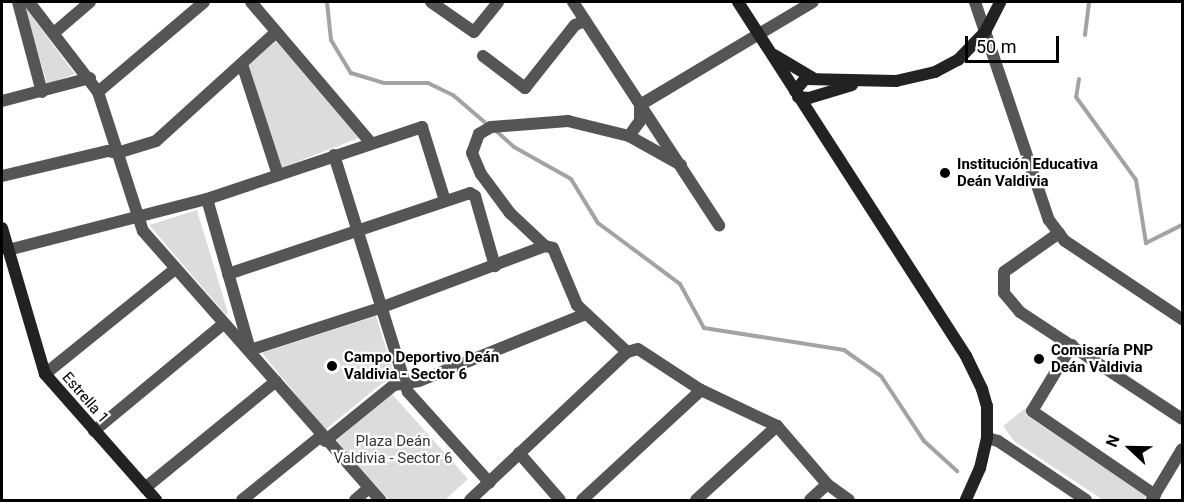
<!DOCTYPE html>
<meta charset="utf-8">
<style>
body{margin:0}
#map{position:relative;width:1184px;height:502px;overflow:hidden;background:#fff;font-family:Roboto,sans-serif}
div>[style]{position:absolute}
.green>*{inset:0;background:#dcdcdc}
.stream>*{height:4px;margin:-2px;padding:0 2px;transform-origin:2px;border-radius:2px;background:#a3a3a3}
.street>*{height:12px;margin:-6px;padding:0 6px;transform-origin:6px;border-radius:6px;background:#555}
.secondary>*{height:12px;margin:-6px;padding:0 6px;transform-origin:6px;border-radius:6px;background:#222}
.dots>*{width:16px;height:16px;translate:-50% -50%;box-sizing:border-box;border:3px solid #fff;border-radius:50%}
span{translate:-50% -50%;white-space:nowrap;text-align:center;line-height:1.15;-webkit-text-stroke:4.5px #fff;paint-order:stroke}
.poi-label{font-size:15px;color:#000;font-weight:700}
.left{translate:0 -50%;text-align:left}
.street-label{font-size:15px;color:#000}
.park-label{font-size:15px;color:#333}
.frame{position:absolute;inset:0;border:3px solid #000;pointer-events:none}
.north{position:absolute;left:1100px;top:418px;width:60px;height:60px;-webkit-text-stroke:4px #fff;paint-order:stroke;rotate:292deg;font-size:16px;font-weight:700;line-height:24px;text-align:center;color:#000}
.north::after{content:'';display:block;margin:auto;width:21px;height:27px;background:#000;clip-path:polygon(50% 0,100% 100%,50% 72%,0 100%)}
.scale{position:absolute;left:965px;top:36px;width:94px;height:27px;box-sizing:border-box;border:3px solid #000;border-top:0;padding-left:8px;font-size:18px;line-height:21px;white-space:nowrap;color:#000;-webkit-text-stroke:4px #fff;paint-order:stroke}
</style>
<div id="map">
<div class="green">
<i style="clip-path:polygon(25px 7px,75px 74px,47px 84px)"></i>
<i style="clip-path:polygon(276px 41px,359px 138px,281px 168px,249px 65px)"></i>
<i style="clip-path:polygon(197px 210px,228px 313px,226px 315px,149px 225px)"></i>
<i style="clip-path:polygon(376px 316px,395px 378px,381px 384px,325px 430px,262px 353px)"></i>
<i style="clip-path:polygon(391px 393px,468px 479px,445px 500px,389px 500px,336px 441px)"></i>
<i style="clip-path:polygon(1026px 408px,1026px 415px,1146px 496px,1143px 500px,1103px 500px,1014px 441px,1003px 426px)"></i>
</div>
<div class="stream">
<i style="left:327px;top:2px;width:38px;rotate:84deg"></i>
<i style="left:331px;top:40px;width:39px;rotate:59deg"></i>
<i style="left:351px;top:73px;width:34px;rotate:17deg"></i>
<i style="left:384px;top:83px;width:44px"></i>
<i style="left:428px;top:83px;width:28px;rotate:26deg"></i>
<i style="left:453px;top:95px;width:46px;rotate:40.6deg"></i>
<i style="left:1085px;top:35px;width:33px;rotate:-83deg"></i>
<i style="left:1079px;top:79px;width:18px;rotate:99deg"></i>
<i style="left:1076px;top:97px;width:102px;rotate:54.1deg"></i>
<i style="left:1136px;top:180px;width:64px;rotate:81deg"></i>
<i style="left:1146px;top:243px;width:40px;rotate:-26.6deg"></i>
<i style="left:494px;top:129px;width:27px;rotate:42deg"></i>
<i style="left:514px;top:147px;width:65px;rotate:29.3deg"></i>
<i style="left:571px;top:179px;width:52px;rotate:58.5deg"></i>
<i style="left:598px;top:223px;width:102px;rotate:36.6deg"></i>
<i style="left:680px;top:284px;width:50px;rotate:61.4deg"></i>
<i style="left:704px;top:328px;width:142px;rotate:8.9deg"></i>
<i style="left:844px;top:350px;width:45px;rotate:35.1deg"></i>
<i style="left:881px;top:376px;width:78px;rotate:56.5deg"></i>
<i style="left:924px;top:441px;width:45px;rotate:42.3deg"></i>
</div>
<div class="street">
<i style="left:18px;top:2px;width:93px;rotate:75.1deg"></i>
<i style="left:29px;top:2px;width:113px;rotate:52.5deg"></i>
<i style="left:98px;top:92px;width:146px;rotate:72.1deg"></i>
<i style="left:143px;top:231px;width:359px;rotate:48.6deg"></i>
<i style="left:251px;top:2px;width:185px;rotate:49.6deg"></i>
<i style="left:431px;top:2px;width:52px;rotate:34.9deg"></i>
<i style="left:474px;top:32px;width:38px;rotate:-51deg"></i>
<i style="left:573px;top:2px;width:267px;rotate:56.8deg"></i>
<i style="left:975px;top:2px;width:230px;rotate:71.3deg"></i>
<i style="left:1049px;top:220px;width:26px;rotate:53deg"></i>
<i style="left:1065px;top:241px;width:141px;rotate:33.7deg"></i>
<i style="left:55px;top:32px;width:46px;rotate:-40.6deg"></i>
<i style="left:483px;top:56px;width:53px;rotate:37.3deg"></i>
<i style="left:525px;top:88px;width:80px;rotate:-51.6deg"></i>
<i style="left:575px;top:25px;width:11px;rotate:-22deg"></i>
<i style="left:242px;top:64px;width:117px;rotate:72deg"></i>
<i style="left:98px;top:92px;width:139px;rotate:-40.3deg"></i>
<i style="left:2px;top:101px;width:91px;rotate:-14.6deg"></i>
<i style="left:629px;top:136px;width:19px;rotate:-54deg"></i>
<i style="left:640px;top:121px;width:16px;rotate:-90deg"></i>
<i style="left:640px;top:105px;width:201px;rotate:-30.8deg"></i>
<i style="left:334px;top:155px;width:248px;rotate:72.7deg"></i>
<i style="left:408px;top:392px;width:122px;rotate:48deg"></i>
<i style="left:681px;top:165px;width:60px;rotate:-150.9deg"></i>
<i style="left:629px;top:136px;width:63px;rotate:-166.2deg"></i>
<i style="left:568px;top:121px;width:77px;rotate:175.5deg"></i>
<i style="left:491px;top:127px;width:14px;rotate:150deg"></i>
<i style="left:479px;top:134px;width:20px;rotate:110deg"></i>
<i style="left:472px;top:153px;width:23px;rotate:67deg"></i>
<i style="left:481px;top:174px;width:49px;rotate:53.4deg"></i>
<i style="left:510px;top:213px;width:48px;rotate:43.3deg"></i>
<i style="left:545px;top:246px;width:8px;rotate:14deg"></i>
<i style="left:553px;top:248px;width:62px;rotate:67.2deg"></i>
<i style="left:577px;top:305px;width:69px;rotate:43.2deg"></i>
<i style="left:627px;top:352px;width:11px;rotate:-15deg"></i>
<i style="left:638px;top:349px;width:75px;rotate:33.1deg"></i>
<i style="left:701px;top:390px;width:84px;rotate:25.3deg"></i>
<i style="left:777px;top:426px;width:77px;rotate:49.2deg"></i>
<i style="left:827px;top:484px;width:27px;rotate:36deg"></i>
<i style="left:2px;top:176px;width:109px;rotate:-13.3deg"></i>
<i style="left:108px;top:151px;width:9px;rotate:13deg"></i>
<i style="left:117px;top:153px;width:41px;rotate:-17.1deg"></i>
<i style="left:156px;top:141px;width:162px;rotate:-42.2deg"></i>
<i style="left:207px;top:199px;width:157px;rotate:74.1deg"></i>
<i style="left:250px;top:350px;width:137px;rotate:-17.9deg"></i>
<i style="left:380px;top:308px;width:176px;rotate:-20.6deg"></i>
<i style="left:1059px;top:233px;width:67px;rotate:144.7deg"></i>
<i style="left:1004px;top:272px;width:21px;rotate:90deg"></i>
<i style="left:1004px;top:293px;width:25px;rotate:50deg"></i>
<i style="left:1020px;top:312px;width:194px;rotate:33.4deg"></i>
<i style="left:8px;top:250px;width:205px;rotate:-14.4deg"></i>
<i style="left:207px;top:199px;width:227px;rotate:-18.5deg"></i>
<i style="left:422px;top:127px;width:77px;rotate:72.7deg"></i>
<i style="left:228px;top:274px;width:255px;rotate:-18.5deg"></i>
<i style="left:470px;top:193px;width:6px;rotate:31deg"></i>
<i style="left:475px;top:196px;width:73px;rotate:74.1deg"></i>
<i style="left:1072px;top:345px;width:77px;rotate:121.2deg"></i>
<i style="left:1032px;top:411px;width:149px;rotate:34.3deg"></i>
<i style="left:45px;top:374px;width:167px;rotate:-38.9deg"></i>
<i style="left:94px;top:431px;width:166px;rotate:-39.6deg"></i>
<i style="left:987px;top:438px;width:11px;rotate:15deg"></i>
<i style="left:998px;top:441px;width:106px;rotate:33.8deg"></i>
<i style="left:325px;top:441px;width:89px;rotate:-39.1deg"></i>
<i style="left:394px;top:385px;width:25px;rotate:-9deg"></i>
<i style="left:419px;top:381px;width:180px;rotate:-21.9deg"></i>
<i style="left:519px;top:453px;width:62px;rotate:48.9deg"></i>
<i style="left:145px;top:488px;width:169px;rotate:-39.2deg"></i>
<i style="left:1152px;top:499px;width:58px;rotate:-59deg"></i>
<i style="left:242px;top:500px;width:102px;rotate:-39deg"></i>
<i style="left:355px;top:500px;width:18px;rotate:-41deg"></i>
<i style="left:470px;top:500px;width:216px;rotate:-43.3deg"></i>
<i style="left:582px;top:500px;width:162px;rotate:-42.7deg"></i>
<i style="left:696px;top:500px;width:110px;rotate:-42.4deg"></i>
<i style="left:810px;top:500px;width:23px;rotate:-43deg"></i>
</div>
<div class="secondary">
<i style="left:738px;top:2px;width:421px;rotate:57.2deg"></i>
<i style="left:966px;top:356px;width:37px;rotate:64deg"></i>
<i style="left:982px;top:389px;width:18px;rotate:74deg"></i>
<i style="left:987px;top:406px;width:32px;rotate:90deg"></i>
<i style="left:987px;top:438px;width:31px;rotate:103deg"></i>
<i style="left:980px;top:468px;width:35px;rotate:114deg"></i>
<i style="left:774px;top:55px;width:45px;rotate:30.5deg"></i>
<i style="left:795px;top:91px;width:16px;rotate:-50deg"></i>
<i style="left:805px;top:79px;width:91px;rotate:1.3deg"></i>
<i style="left:896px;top:81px;width:40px;rotate:-13deg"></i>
<i style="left:935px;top:72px;width:26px;rotate:-28deg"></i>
<i style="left:958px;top:60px;width:39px;rotate:-46deg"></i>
<i style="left:985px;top:32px;width:34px;rotate:-63deg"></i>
<i style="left:798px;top:97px;width:11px;rotate:5deg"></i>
<i style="left:809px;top:98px;width:45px;rotate:-16.8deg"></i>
<i style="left:2px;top:228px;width:152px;rotate:73.6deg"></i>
<i style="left:45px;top:374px;width:168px;rotate:48.6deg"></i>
</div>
<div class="dots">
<i style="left:945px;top:173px;background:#000"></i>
<i style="left:1039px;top:359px;background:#000"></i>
<i style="left:332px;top:366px;background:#000"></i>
</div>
<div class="poi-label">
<span class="left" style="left:957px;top:173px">Institución Educativa<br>Deán Valdivia</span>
<span class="left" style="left:1051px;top:359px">Comisaría PNP<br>Deán Valdivia</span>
<span class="left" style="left:344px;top:366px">Campo Deportivo Deán<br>Valdivia - Sector 6</span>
</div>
<div class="street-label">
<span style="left:85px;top:398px;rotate:49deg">Estrella 1</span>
</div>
<div class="park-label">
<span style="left:393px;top:450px">Plaza Deán<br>Valdivia - Sector 6</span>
</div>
<div class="frame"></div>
<div class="north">N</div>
<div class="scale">50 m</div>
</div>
